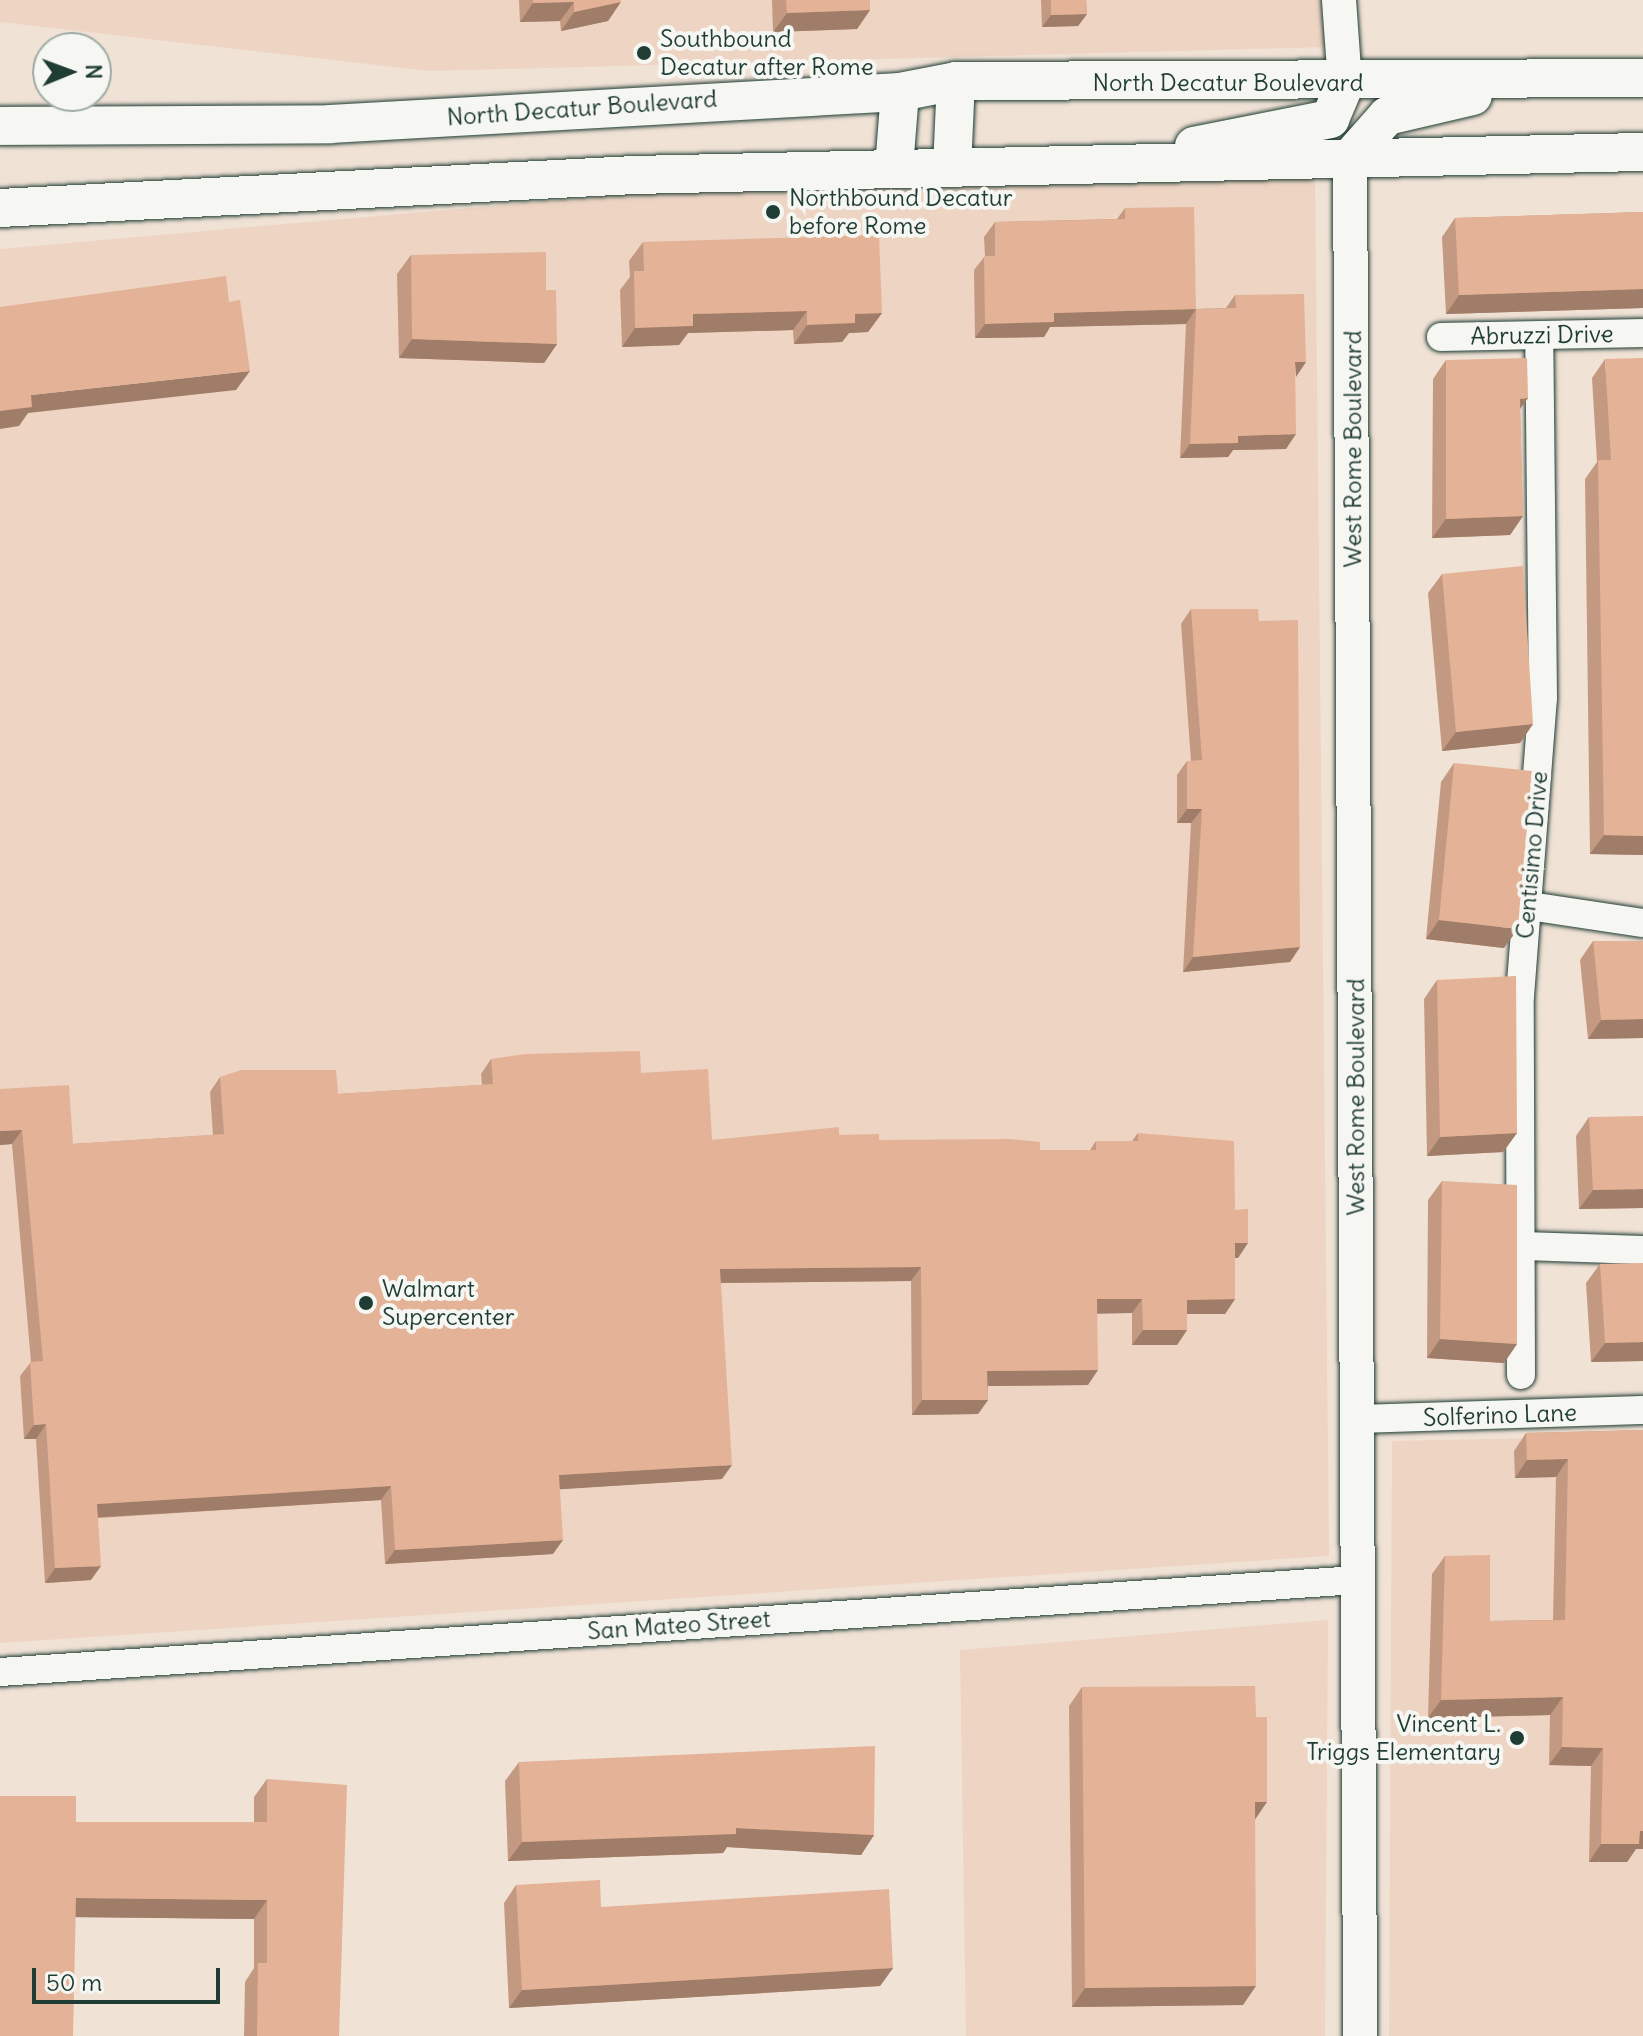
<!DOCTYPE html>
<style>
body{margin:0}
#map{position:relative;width:1643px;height:2036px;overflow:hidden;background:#f1e2d6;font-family:Delius,sans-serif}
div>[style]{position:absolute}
.built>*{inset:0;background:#edd4c3}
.roads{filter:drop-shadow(0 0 2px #1f3d34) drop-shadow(0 0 2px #1f3d34)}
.minor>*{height:28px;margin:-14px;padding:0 14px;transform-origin:14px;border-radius:14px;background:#f6f6f2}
.tertiary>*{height:34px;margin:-17px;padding:0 17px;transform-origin:17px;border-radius:17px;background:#f6f6f2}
.secondary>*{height:38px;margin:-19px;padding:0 19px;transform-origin:19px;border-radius:19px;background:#f6f6f2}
.wall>*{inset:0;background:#c49981}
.shaded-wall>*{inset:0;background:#a07d69}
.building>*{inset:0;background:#e4b296}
.dots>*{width:22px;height:22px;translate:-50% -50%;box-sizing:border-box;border:4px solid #f6f6f2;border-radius:50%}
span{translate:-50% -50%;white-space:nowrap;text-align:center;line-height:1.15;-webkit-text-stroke:8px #f6f6f2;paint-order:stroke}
.poi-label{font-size:24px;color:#1f3d34}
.left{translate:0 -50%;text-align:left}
.right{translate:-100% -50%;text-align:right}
.street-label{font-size:24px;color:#1f3d34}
.north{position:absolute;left:32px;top:32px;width:80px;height:80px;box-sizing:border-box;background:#f6f6f2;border:2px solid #a0aca6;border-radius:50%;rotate:89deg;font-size:22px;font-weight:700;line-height:32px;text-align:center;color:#1f3d34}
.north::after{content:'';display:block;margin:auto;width:28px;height:36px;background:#1f3d34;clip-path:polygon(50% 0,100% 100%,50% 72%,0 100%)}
.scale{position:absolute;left:32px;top:1968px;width:188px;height:36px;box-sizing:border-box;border:4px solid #1f3d34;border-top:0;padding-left:10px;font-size:24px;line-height:28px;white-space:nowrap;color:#1f3d34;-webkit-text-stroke:6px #f6f6f2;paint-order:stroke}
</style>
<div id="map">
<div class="built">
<i style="clip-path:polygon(0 0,1326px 0,1330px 47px,429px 71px,0 22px)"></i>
<i style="clip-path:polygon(1315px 176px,1329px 1556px,0 1643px,0 249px,663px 191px)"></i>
<i style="clip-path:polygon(1643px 1436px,1643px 2036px,1389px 2036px,1392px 1441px)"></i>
<i style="clip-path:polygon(1328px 1620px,1325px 2036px,966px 2036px,960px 1650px)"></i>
</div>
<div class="roads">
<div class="minor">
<i style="left:1441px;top:337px;width:202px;rotate:-1.1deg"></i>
<i style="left:1529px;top:906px;width:115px;rotate:8.5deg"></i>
<i style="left:1523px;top:1246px;width:120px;rotate:1.9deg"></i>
<i style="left:1521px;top:1375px;width:379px;rotate:-90.2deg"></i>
<i style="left:1520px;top:996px;width:299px;rotate:-85.6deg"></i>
<i style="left:1543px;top:698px;width:362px;rotate:-90.6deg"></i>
<i style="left:1357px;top:1419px;width:286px;rotate:-1.8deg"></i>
<i style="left:0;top:1672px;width:1361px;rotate:-3.88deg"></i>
</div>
<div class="tertiary">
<i style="left:1339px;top:0;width:83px;rotate:85.9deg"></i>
<i style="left:1350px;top:158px;width:1878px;rotate:89.69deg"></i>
</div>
<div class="secondary">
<i style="left:0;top:126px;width:330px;rotate:-0.3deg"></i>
<i style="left:330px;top:124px;width:571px;rotate:-3.21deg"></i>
<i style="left:900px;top:92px;width:57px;rotate:-11.1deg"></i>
<i style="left:956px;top:81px;width:687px;rotate:-0.25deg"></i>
<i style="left:1194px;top:146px;width:139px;rotate:-11.2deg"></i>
<i style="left:1330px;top:119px;width:39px;rotate:-67deg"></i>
<i style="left:1350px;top:158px;width:56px;rotate:-48.6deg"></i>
<i style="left:1387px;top:116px;width:88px;rotate:-13.1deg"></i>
<i style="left:894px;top:168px;width:76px;rotate:-85.5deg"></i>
<i style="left:952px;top:168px;width:87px;rotate:-87.4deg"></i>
<i style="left:0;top:208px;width:635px;rotate:-2.98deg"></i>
<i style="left:634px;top:175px;width:1009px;rotate:-1.31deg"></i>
</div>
</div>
<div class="wall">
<i style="clip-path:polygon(519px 0,621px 0,608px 21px,561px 31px,560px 21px,520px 22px)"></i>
<i style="clip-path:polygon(772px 0,870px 0,870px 10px,857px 29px,773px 32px)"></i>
<i style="clip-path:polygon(1041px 0,1086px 0,1087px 14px,1078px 26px,1042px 27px)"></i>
<i style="clip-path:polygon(1125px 208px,1196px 309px,1226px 308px,1235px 295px,1295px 377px,1286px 449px,1233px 450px,1228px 457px,1180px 458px,1186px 324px,1050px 327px,1044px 337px,975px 338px,974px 270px,985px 256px,984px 237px,995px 222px,1117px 219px)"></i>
<i style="clip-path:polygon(1643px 212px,1643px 308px,1446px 314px,1442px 237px,1455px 218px)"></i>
<i style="clip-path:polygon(643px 242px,882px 313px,868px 332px,849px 333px,842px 342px,794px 344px,793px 330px,688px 333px,679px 345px,622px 347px,620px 290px,630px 277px,629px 261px)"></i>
<i style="clip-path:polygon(411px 255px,557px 344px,544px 363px,399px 358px,397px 274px)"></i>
<i style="clip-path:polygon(1605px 359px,1643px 855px,1590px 854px,1585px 479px,1597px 462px,1592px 378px)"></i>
<i style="clip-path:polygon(1446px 360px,1528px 398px,1520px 409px,1523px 516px,1510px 535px,1432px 538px,1433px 379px)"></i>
<i style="clip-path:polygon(1442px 574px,1533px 724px,1520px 743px,1442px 751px,1428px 593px)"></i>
<i style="clip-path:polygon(1191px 609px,1259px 621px,1300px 947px,1290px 962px,1183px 972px,1191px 823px,1177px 823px,1177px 775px,1187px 761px,1191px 761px,1181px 624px)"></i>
<i style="clip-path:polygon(1454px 763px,1504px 948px,1426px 939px,1441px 782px)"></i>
<i style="clip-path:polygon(1593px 941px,1643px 941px,1643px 1038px,1588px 1039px,1580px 960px)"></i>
<i style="clip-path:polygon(1437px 980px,1517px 1133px,1503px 1152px,1427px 1156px,1424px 999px)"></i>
<i style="clip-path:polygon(491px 1059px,641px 1073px,712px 1140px,839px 1135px,879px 1140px,1040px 1150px,1090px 1150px,1096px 1141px,1132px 1141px,1138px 1133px,1235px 1210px,1238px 1258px,1235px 1258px,1235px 1299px,1225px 1314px,1187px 1314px,1187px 1330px,1177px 1345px,1132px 1345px,1132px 1313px,1097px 1313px,1088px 1385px,988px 1386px,988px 1400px,978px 1414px,912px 1415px,911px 1281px,721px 1283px,722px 1479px,560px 1489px,553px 1554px,385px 1564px,381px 1500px,98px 1518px,91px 1580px,45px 1583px,36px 1439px,24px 1439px,20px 1376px,31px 1362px,12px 1144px,0 1145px,0 1089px,73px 1144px,213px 1135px,210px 1092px,220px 1077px,338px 1094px,482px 1085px,481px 1074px)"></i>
<i style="clip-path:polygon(1589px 1117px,1643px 1208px,1579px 1209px,1576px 1136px)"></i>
<i style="clip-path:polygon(1442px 1181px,1517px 1344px,1504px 1363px,1427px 1358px,1428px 1200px)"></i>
<i style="clip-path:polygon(1600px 1264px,1643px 1361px,1591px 1362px,1586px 1283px)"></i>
<i style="clip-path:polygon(1643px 1430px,1636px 1849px,1627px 1862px,1589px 1862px,1591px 1766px,1549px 1765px,1550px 1715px,1428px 1718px,1432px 1574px,1445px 1556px,1490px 1621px,1553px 1620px,1556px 1477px,1515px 1478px,1514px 1451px,1526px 1433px)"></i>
<i style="clip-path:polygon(1082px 1687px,1255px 1820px,1243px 2005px,1072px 2007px,1069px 1706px)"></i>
<i style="clip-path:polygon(519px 1762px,874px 1835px,861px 1855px,727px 1847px,723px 1853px,508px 1861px,505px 1781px)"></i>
<i style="clip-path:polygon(267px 1779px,339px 2036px,244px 2036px,245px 1982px,254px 1968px,254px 1919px,76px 1917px,76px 1822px,254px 1822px,254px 1797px)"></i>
<i style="clip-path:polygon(516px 1885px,601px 1907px,893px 1968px,880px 1986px,509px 2008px,504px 1903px)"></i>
</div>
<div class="shaded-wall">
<i style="clip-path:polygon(574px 2px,560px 21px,520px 22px,533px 3px)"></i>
<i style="clip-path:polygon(621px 2px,608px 21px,561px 31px,574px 12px)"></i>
<i style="clip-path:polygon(870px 10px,857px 29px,773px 32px,787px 13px)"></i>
<i style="clip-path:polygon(1087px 14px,1078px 26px,1042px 27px,1051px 15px)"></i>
<i style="clip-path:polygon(1643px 289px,1643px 308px,1446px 314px,1459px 295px)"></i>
<i style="clip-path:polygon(1196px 309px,1186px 324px,1050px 327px,1044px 337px,975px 338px,985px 324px,1054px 313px)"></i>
<i style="clip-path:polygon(807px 311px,793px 330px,688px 333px,679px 345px,622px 347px,635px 328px,693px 314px)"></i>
<i style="clip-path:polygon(882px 313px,868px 332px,849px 333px,842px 342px,794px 344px,807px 325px,855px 314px)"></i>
<i style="clip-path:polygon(412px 339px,557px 344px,544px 363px,399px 358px)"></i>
<i style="clip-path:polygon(1295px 362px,1306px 362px,1296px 377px)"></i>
<i style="clip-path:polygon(250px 371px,236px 390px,28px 413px,19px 426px,0 429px,0 411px,31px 395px)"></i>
<i style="clip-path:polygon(1528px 398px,1514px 417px,1520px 399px)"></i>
<i style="clip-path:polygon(1296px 434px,1286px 449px,1233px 450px,1228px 457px,1180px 458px,1190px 444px,1238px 436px)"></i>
<i style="clip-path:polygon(1523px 516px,1510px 535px,1432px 538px,1446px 519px)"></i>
<i style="clip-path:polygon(1533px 724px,1520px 743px,1442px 751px,1456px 732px)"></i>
<i style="clip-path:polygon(1187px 809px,1202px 809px,1191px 823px,1177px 823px)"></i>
<i style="clip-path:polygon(1604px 835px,1643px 836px,1643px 855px,1590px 854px)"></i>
<i style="clip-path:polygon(1439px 920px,1518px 929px,1504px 948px,1426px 939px)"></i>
<i style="clip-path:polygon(1300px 947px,1290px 962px,1183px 972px,1193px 957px)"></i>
<i style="clip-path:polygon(1643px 1019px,1643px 1038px,1588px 1039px,1601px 1020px)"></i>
<i style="clip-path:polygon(22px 1130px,12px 1144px,0 1145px,0 1131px)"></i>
<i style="clip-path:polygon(1517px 1133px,1503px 1152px,1427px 1156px,1440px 1137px)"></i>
<i style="clip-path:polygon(1643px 1189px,1643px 1208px,1579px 1209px,1593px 1190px)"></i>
<i style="clip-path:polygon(1235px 1243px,1248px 1243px,1238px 1258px,1224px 1258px)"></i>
<i style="clip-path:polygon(921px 1267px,911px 1281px,710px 1283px,720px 1269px)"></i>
<i style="clip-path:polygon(1097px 1299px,1142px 1299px,1132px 1313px,1087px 1314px)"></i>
<i style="clip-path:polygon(1235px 1299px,1225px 1314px,1176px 1314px,1187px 1300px)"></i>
<i style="clip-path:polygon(1143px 1330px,1187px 1330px,1177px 1345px,1132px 1345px)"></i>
<i style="clip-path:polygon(1440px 1339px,1517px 1344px,1504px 1363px,1427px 1358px)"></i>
<i style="clip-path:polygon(1643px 1342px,1643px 1361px,1591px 1362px,1605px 1343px)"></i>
<i style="clip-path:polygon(1098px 1370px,1088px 1385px,977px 1386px,987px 1371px)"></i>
<i style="clip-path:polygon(922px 1400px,988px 1400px,978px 1414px,912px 1415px)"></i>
<i style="clip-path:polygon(46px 1424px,36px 1439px,24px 1439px,34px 1425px)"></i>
<i style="clip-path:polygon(1568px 1459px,1556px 1477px,1515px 1478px,1527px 1460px)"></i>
<i style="clip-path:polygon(732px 1465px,722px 1479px,549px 1490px,559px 1475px)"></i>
<i style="clip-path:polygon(391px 1486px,381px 1500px,87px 1518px,97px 1504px)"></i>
<i style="clip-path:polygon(563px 1540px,553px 1554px,385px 1564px,395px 1550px)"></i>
<i style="clip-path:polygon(101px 1566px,91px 1580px,45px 1583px,55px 1568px)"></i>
<i style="clip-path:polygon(1563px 1697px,1550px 1715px,1428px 1718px,1441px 1700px)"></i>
<i style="clip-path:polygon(1562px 1747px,1603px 1748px,1591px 1766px,1549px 1765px)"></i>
<i style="clip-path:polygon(1255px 1802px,1267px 1802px,1254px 1821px)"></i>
<i style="clip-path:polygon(736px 1828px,874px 1835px,861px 1855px,727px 1847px,723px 1853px,508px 1861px,522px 1842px)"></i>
<i style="clip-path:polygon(1640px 1831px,1643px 1831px,1643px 1849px,1636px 1849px,1627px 1862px,1589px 1862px,1601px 1844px)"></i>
<i style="clip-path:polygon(76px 1898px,267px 1900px,254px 1919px,63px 1917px)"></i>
<i style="clip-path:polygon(893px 1968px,880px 1986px,509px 2008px,522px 1990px)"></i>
<i style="clip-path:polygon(1256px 1986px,1243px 2005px,1072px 2007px,1085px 1988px)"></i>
</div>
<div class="building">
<i style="clip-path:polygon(533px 0,621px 0,621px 2px,574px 12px,574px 2px,533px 3px)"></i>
<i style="clip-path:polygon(786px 0,870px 0,870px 10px,787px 13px)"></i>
<i style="clip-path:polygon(1051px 0,1086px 0,1087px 14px,1051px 15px)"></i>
<i style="clip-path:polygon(1194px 207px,1196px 309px,1054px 313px,1054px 322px,985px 324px,984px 256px,995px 256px,995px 222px,1125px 219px,1125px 208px)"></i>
<i style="clip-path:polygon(1643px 212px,1643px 289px,1459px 295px,1455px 218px)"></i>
<i style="clip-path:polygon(879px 235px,882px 313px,855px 314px,855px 323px,807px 325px,807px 311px,693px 314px,693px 326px,635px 328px,634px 271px,644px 271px,643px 242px)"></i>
<i style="clip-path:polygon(546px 252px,546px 290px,556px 290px,557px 344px,412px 339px,411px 255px)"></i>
<i style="clip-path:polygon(226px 276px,229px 302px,240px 300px,250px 371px,31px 395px,32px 407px,0 411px,0 307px)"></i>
<i style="clip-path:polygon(1304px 294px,1306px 362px,1295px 362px,1296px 434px,1238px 436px,1238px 443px,1190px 444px,1196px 309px,1236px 308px,1235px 295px)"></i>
<i style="clip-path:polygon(1527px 358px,1528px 398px,1520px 399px,1523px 516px,1446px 519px,1446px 360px)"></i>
<i style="clip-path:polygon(1643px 358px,1643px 836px,1604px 835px,1598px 460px,1611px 460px,1605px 359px)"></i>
<i style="clip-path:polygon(1523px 566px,1533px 724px,1456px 732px,1442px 574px)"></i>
<i style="clip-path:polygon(1191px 609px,1258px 609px,1259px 621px,1298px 620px,1300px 947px,1193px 957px,1202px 809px,1187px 809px,1187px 761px,1202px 760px)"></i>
<i style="clip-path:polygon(1454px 763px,1532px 771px,1518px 929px,1439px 920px)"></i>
<i style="clip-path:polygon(1593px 941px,1643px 941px,1643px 1019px,1601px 1020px)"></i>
<i style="clip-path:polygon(1516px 976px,1517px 1133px,1440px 1137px,1437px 980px)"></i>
<i style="clip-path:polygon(640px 1051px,641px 1073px,708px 1069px,712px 1140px,839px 1127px,839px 1135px,879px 1134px,879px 1140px,1011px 1139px,1040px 1142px,1040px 1150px,1096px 1150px,1096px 1141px,1138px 1141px,1138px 1133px,1234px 1141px,1235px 1210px,1248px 1209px,1248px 1243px,1235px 1243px,1235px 1299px,1187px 1300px,1187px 1330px,1143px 1330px,1142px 1299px,1097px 1299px,1098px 1370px,987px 1371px,988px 1400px,922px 1400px,921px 1267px,720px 1269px,732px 1465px,559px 1475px,563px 1540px,395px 1550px,391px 1486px,97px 1504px,101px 1566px,55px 1568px,46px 1424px,34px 1425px,30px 1362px,43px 1361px,22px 1130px,0 1131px,0 1089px,69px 1085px,73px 1144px,224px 1134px,220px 1077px,241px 1070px,336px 1070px,338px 1094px,493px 1084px,491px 1059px,526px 1054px)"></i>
<i style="clip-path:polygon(1643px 1116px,1643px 1189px,1593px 1190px,1589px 1117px)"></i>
<i style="clip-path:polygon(1442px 1181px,1517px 1185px,1517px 1344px,1440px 1339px)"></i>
<i style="clip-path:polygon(1643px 1263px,1643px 1342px,1605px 1343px,1600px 1264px)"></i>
<i style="clip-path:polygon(1643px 1430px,1643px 1831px,1640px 1831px,1639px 1844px,1601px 1844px,1603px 1748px,1562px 1747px,1563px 1697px,1441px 1700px,1445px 1556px,1490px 1555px,1490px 1621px,1565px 1620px,1568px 1459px,1527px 1460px,1526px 1433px)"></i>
<i style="clip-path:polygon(1255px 1686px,1256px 1717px,1267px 1717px,1267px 1802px,1255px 1802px,1256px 1986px,1085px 1988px,1082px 1687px)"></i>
<i style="clip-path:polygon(875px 1746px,874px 1835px,736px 1828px,736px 1834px,522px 1842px,519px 1762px)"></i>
<i style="clip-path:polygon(267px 1779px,347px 1785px,339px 2036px,257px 2036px,258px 1963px,267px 1963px,267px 1900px,76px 1898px,73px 2036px,0 2036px,0 1796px,76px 1796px,76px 1822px,267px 1822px)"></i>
<i style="clip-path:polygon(600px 1880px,601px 1907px,889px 1889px,893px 1968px,522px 1990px,516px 1885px)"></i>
</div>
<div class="dots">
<i style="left:644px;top:53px;background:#1f3d34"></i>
<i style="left:773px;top:212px;background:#1f3d34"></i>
<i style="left:366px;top:1303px;background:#1f3d34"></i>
<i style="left:1517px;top:1738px;background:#1f3d34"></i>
</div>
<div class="poi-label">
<span class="left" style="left:660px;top:53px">Southbound<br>Decatur after Rome</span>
<span class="left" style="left:789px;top:212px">Northbound Decatur<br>before Rome</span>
<span class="left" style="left:382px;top:1303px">Walmart<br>Supercenter</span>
<span class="right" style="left:1501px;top:1738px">Vincent L.<br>Triggs Elementary</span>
</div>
<div class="street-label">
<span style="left:1228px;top:83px">North Decatur Boulevard</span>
<span style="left:582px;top:108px;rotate:-4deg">North Decatur Boulevard</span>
<span style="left:1542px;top:335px;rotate:-1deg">Abruzzi Drive</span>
<span style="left:1353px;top:449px;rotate:-90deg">West Rome Boulevard</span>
<span style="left:1532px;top:855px;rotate:-85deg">Centisimo Drive</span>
<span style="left:1356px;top:1097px;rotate:-90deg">West Rome Boulevard</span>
<span style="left:1500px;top:1415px;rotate:-2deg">Solferino Lane</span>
<span style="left:679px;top:1625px;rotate:-4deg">San Mateo Street</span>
</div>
<div class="north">N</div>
<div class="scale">50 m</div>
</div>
